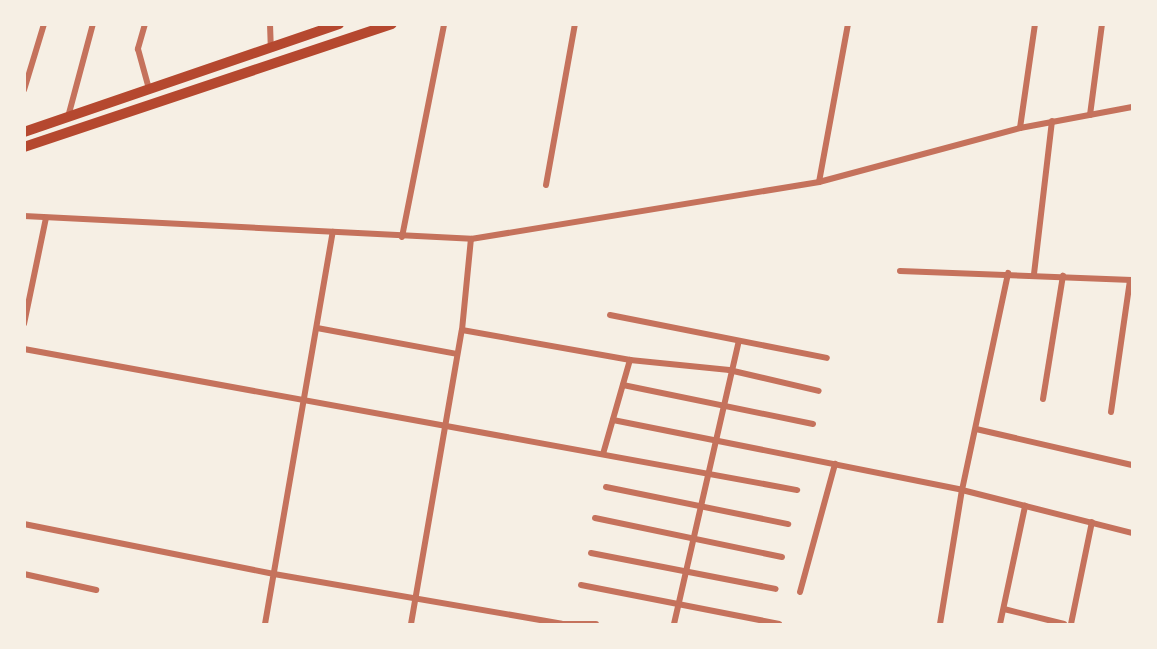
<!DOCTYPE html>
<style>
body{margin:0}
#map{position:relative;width:1157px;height:649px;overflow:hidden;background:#f6efe4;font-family:Inter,sans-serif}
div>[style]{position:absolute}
.minor>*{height:6px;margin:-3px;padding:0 3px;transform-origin:3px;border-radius:3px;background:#c5725c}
.trunk>*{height:10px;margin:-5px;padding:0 5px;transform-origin:5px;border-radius:5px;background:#b5482f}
span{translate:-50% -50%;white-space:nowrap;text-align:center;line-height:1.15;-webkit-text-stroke:6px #f6efe4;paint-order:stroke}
.frame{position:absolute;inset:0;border:26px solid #f6efe4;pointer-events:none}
</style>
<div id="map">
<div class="minor">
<i style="left:145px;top:24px;width:26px;rotate:106deg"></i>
<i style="left:138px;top:49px;width:41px;rotate:74.6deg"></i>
<i style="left:270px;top:24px;width:23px;rotate:88deg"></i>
<i style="left:24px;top:90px;width:69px;rotate:-73.1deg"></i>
<i style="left:1090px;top:115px;width:92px;rotate:-82.5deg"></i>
<i style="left:68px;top:117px;width:96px;rotate:-75deg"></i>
<i style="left:1020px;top:128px;width:105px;rotate:-81.8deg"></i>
<i style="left:819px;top:182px;width:161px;rotate:-79.6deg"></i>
<i style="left:546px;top:185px;width:164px;rotate:-79.8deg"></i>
<i style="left:24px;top:216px;width:448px;rotate:2.9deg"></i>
<i style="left:471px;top:239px;width:353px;rotate:-9.3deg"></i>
<i style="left:819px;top:182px;width:208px;rotate:-15deg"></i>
<i style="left:1020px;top:128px;width:114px;rotate:-10.6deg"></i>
<i style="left:402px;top:237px;width:217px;rotate:-78.8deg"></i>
<i style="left:900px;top:271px;width:232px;rotate:2.2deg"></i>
<i style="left:1034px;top:274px;width:154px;rotate:-83.3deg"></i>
<i style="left:610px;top:315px;width:221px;rotate:11.2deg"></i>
<i style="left:24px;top:324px;width:108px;rotate:-78.3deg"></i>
<i style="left:317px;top:328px;width:142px;rotate:10.5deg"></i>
<i style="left:462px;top:330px;width:171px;rotate:10.1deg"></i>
<i style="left:630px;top:360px;width:100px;rotate:5.8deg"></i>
<i style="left:729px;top:370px;width:92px;rotate:13.1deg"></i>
<i style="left:24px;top:349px;width:786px;rotate:10.34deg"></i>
<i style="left:623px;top:385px;width:194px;rotate:11.6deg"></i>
<i style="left:1043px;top:399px;width:125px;rotate:-80.8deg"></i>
<i style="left:1111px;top:412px;width:133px;rotate:-81.8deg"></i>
<i style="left:613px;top:420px;width:356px;rotate:11.3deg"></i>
<i style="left:962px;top:490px;width:175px;rotate:14.2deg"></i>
<i style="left:976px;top:429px;width:160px;rotate:13deg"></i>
<i style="left:603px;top:454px;width:98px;rotate:-74deg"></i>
<i style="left:606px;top:487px;width:186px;rotate:11.5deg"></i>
<i style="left:595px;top:518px;width:191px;rotate:11.8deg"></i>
<i style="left:24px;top:524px;width:255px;rotate:11.3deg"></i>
<i style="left:274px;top:574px;width:292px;rotate:9.8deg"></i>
<i style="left:562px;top:624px;width:34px"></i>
<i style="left:591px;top:553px;width:188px;rotate:11deg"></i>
<i style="left:24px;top:574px;width:74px;rotate:12.5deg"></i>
<i style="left:581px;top:585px;width:202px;rotate:11.1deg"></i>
<i style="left:800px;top:592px;width:133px;rotate:-74.7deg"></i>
<i style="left:1004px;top:609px;width:62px;rotate:14deg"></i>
<i style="left:265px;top:624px;width:398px;rotate:-80.2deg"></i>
<i style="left:411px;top:624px;width:298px;rotate:-80.2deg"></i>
<i style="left:462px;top:330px;width:91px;rotate:-84.4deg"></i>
<i style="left:674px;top:624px;width:290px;rotate:-77.1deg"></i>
<i style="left:940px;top:624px;width:136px;rotate:-80.7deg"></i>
<i style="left:962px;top:490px;width:222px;rotate:-78deg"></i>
<i style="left:1000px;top:624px;width:121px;rotate:-78deg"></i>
<i style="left:1071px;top:624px;width:104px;rotate:-78.4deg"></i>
</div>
<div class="trunk">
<i style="left:24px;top:132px;width:333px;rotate:-18.9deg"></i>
<i style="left:24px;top:147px;width:388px;rotate:-18.5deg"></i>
</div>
<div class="frame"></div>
</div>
